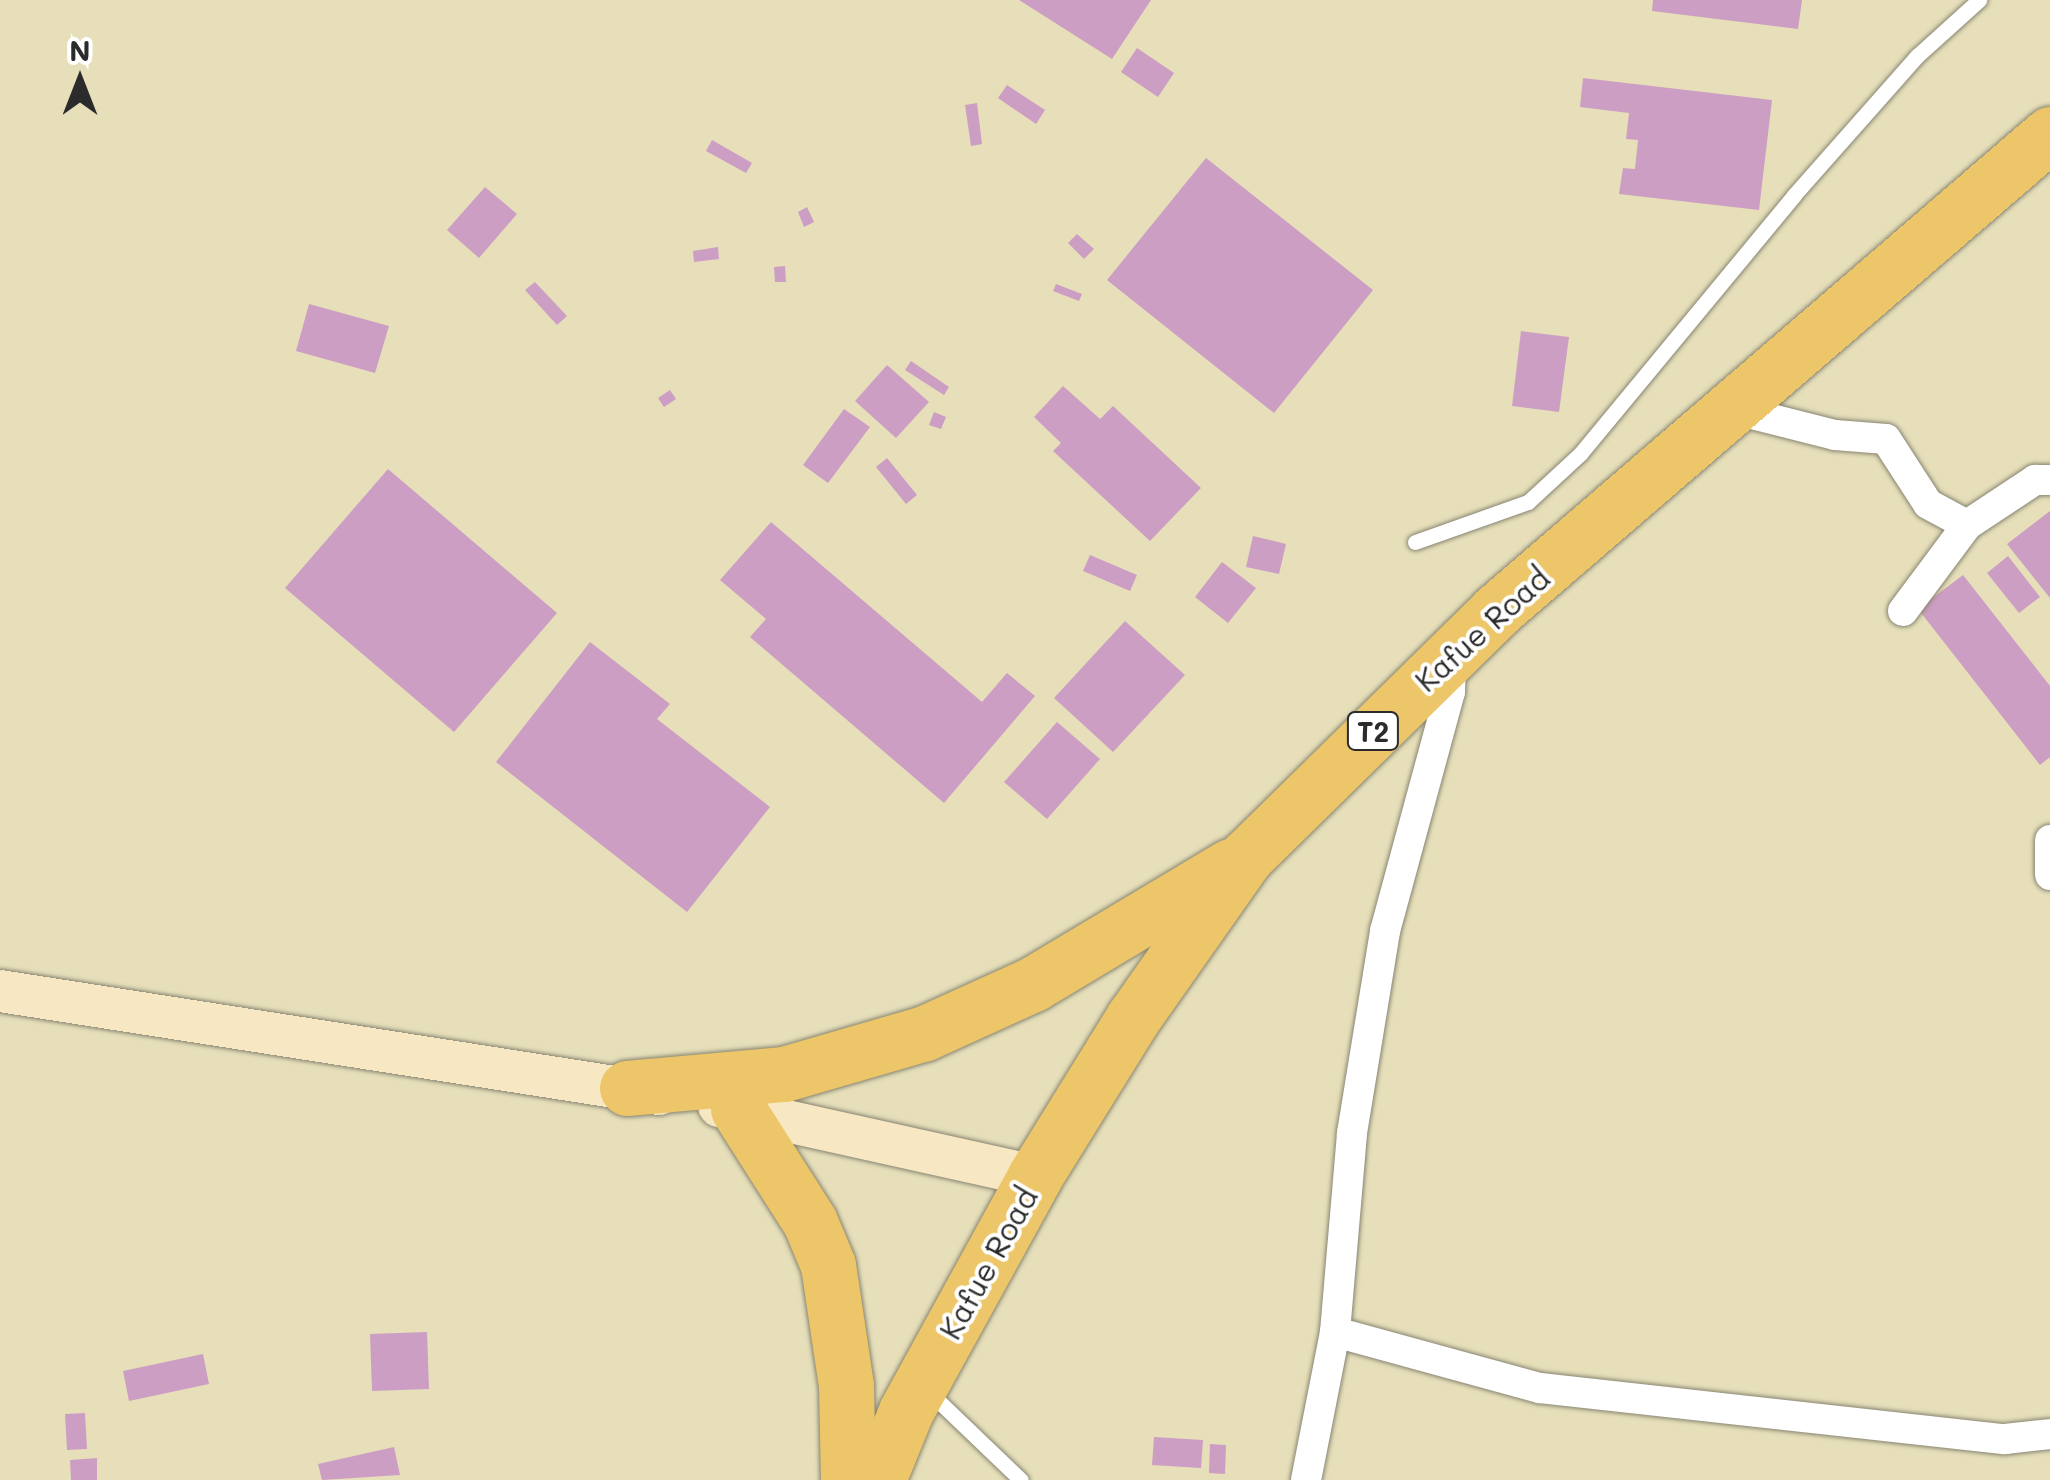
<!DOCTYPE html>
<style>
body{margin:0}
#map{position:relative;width:2050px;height:1480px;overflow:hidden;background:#e6dfba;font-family:Mali,sans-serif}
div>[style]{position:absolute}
.building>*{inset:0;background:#cd9ec3}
.roads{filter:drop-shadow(0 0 2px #888572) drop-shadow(0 0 2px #888572)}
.lane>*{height:15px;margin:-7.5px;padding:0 7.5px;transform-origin:7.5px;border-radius:7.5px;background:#fff}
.street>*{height:30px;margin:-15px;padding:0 15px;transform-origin:15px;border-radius:15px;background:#fff}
.secondary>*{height:42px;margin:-21px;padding:0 21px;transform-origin:21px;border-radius:21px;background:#f7e8c3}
.highway>*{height:55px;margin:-27.5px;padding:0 27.5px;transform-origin:27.5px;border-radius:27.5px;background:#ecc669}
span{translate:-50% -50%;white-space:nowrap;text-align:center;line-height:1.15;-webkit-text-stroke:8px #fff;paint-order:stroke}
.shield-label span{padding:2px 8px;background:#fff;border:2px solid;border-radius:8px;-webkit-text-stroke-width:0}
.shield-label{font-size:28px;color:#2b2b2b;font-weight:700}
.street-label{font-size:30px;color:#2b2b2b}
.north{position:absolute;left:30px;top:30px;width:100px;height:100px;-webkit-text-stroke:8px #fff;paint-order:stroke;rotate:0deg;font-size:28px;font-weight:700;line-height:40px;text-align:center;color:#2b2b2b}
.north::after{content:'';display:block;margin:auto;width:35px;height:45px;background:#2b2b2b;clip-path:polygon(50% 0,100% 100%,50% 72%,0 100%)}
</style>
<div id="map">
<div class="building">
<i style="clip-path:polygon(1019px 0,1151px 0,1112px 59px)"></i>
<i style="clip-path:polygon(1653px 0,1802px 0,1798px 29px,1652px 11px)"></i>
<i style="clip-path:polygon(1137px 48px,1174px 73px,1158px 97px,1121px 72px)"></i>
<i style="clip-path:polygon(1583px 78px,1772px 100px,1759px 210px,1619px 194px,1623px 168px,1635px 169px,1638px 140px,1626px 139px,1629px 113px,1580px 107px)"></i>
<i style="clip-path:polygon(1007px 85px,1045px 110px,1036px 124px,998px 98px)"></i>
<i style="clip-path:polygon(977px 103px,982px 144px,971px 146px,965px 105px)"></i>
<i style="clip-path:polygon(712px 140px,752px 163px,746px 173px,706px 151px)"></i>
<i style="clip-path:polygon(1206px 158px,1373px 290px,1274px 413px,1107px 280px)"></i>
<i style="clip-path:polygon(485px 187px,517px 214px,479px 258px,447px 230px)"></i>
<i style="clip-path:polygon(807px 207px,814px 222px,804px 227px,798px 212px)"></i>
<i style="clip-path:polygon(1077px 234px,1094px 249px,1084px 259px,1068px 243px)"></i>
<i style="clip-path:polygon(718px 247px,719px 259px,694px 262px,693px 251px)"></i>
<i style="clip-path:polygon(785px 266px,786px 282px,775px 282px,774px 267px)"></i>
<i style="clip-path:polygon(535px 282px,567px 316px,557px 325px,525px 290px)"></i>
<i style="clip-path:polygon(1056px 284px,1082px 294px,1079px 301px,1053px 291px)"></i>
<i style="clip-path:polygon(309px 304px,389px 326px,375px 373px,296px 351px)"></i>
<i style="clip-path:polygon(1521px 331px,1569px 337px,1559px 412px,1512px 406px)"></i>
<i style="clip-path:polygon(911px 361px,949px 387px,944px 395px,905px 370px)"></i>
<i style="clip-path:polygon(887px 365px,929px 402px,896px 438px,855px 401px)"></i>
<i style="clip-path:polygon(1063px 386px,1100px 419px,1113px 406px,1201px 488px,1150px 541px,1053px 451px,1061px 443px,1034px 417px)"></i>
<i style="clip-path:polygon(670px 390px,676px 399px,664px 407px,658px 398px)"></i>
<i style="clip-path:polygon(844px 409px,870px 427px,828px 483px,803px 465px)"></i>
<i style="clip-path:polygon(934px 412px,946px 417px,941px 429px,929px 425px)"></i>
<i style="clip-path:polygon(887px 458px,917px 495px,906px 504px,876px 467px)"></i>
<i style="clip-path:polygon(388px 469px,557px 613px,454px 732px,285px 588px)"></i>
<i style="clip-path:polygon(2050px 511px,2050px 598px,2007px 544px)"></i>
<i style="clip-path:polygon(771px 522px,982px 702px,1007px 673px,1035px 696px,944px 803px,750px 637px,766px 619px,720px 580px)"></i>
<i style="clip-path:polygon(1253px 536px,1286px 544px,1279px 574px,1246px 567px)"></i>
<i style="clip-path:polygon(1090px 555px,1137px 575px,1130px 591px,1083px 571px)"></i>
<i style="clip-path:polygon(2008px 556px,2040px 597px,2019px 613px,1987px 573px)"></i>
<i style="clip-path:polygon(1222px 562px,1256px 588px,1228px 623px,1195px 597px)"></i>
<i style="clip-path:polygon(1963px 575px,2050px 686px,2050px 757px,2040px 765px,1918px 609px)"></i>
<i style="clip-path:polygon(1125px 621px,1185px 675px,1113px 752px,1054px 698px)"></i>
<i style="clip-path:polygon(590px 642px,670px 704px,657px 719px,770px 807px,687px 912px,496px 762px)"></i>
<i style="clip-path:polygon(1057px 722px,1100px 759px,1047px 819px,1004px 782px)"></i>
<i style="clip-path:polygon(427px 1332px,429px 1389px,372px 1391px,370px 1334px)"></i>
<i style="clip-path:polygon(203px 1354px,209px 1384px,129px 1401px,123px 1371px)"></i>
<i style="clip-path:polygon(85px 1413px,87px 1449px,67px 1450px,65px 1414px)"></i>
<i style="clip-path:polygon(1154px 1437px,1203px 1440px,1201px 1468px,1152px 1465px)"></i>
<i style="clip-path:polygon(1210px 1444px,1226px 1445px,1225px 1474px,1209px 1473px)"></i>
<i style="clip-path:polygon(394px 1447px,400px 1475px,322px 1480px,318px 1464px)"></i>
<i style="clip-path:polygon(97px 1458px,97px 1480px,71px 1480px,70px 1460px)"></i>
</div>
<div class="roads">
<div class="lane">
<i style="left:1415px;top:542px;width:120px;rotate:-19.5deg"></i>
<i style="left:1528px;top:502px;width:71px;rotate:-42.7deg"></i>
<i style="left:1580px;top:454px;width:336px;rotate:-50.4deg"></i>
<i style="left:1794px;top:195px;width:186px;rotate:-48.5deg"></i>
<i style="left:1917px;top:56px;width:84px;rotate:-42.1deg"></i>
<i style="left:927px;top:1390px;width:130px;rotate:43.8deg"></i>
</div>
<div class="street">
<i style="left:1736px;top:410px;width:102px;rotate:14.2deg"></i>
<i style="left:1835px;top:435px;width:51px;rotate:4.5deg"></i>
<i style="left:1886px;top:439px;width:77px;rotate:57.1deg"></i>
<i style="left:1928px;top:504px;width:44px;rotate:28.3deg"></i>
<i style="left:1903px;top:611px;width:107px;rotate:-53.3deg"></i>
<i style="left:1967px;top:525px;width:82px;rotate:-33.5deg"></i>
<i style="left:2035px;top:480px;width:15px"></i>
<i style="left:2050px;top:840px;width:35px;rotate:90deg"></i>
<i style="left:1335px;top:1332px;width:213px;rotate:15.3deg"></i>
<i style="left:1540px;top:1388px;width:468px;rotate:6.3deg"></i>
<i style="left:2005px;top:1439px;width:45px;rotate:-6.3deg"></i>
<i style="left:1306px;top:1480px;width:151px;rotate:-78.9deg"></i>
<i style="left:1335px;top:1332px;width:200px;rotate:-85.1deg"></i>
<i style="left:1352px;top:1133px;width:205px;rotate:-80.7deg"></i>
<i style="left:1385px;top:931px;width:248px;rotate:-74.8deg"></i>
<i style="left:1450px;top:692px;width:34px;rotate:-88deg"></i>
</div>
<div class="secondary">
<i style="left:0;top:991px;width:667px;rotate:8.88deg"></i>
<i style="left:719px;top:1106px;width:324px;rotate:12.5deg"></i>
</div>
<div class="highway">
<i style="left:627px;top:1088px;width:158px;rotate:-5.1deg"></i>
<i style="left:784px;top:1074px;width:147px;rotate:-16.2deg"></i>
<i style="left:925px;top:1033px;width:119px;rotate:-24.4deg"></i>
<i style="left:1033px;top:984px;width:230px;rotate:-30.9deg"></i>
<i style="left:738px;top:1109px;width:134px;rotate:57.5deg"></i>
<i style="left:810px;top:1222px;width:47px;rotate:67.3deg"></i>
<i style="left:828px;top:1265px;width:122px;rotate:81.5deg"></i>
<i style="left:846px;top:1386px;width:94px;rotate:88.8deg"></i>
<i style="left:878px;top:1480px;width:74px;rotate:-67.9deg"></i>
<i style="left:906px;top:1411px;width:268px;rotate:-61.2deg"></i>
<i style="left:1035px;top:1176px;width:186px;rotate:-58.2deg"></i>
<i style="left:1133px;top:1018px;width:198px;rotate:-54.9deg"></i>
<i style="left:1247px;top:856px;width:349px;rotate:-44.5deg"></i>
<i style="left:1496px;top:611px;width:731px;rotate:-40.73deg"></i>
</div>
</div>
<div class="shield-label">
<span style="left:1373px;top:731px">T2</span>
</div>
<div class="street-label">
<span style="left:1482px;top:629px;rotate:-42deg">Kafue Road</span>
<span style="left:988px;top:1263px;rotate:-61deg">Kafue Road</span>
</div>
<div class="north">N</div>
</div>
